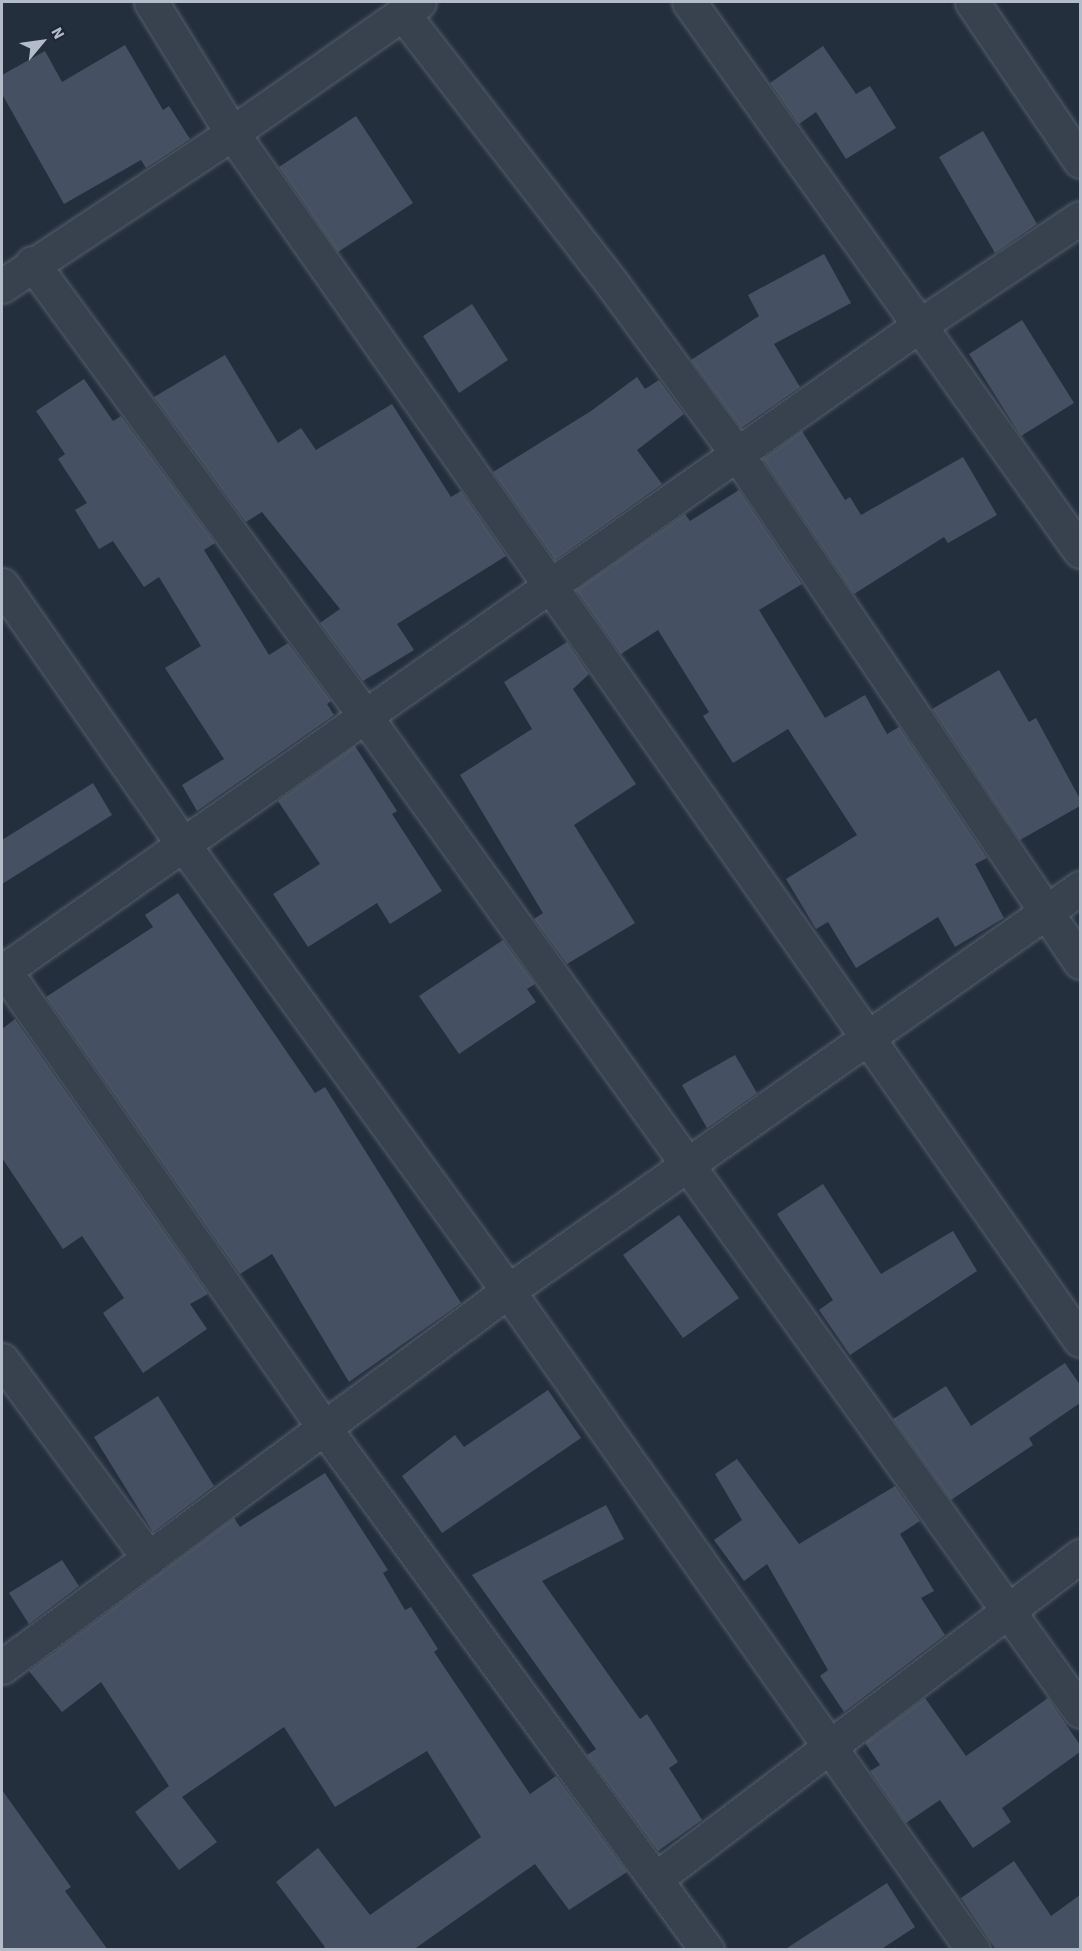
<!DOCTYPE html>
<style>
body{margin:0}
#map{position:relative;width:1082px;height:1951px;overflow:hidden;background:#242f3e;font-family:"Source Sans 3",sans-serif}
div>[style]{position:absolute}
.building>*{inset:0;background:#455162}
.roads{filter:drop-shadow(0 0 2px #565f6c) drop-shadow(0 0 2px #565f6c)}
.minor>*{height:33px;margin:-16.5px;padding:0 16.5px;transform-origin:16.5px;border-radius:16.5px;background:#38414e}
span{translate:-50% -50%;white-space:nowrap;text-align:center;line-height:1.15;-webkit-text-stroke:5px #1d2633;paint-order:stroke}
.frame{position:absolute;inset:0;border:3px solid #b4bcc9;pointer-events:none}
.north{position:absolute;left:12px;top:12px;width:60px;height:60px;-webkit-text-stroke:4px #1d2633;paint-order:stroke;rotate:61deg;font-size:16px;font-weight:700;line-height:24px;text-align:center;color:#b4bcc9}
.north::after{content:'';display:block;margin:auto;width:21px;height:27px;background:#b4bcc9;clip-path:polygon(50% 0,100% 100%,50% 72%,0 100%)}
</style>
<div id="map">
<div class="building">
<i style="clip-path:polygon(125px 45px,163px 110px,169px 106px,190px 139px,146px 168px,141px 160px,64px 204px,2px 94px,2px 75px,45px 51px,62px 82px)"></i>
<i style="clip-path:polygon(823px 46px,856px 94px,870px 86px,896px 128px,846px 159px,816px 112px,799px 124px,770px 83px)"></i>
<i style="clip-path:polygon(356px 116px,413px 203px,338px 252px,279px 167px)"></i>
<i style="clip-path:polygon(983px 131px,1037px 224px,995px 253px,939px 157px)"></i>
<i style="clip-path:polygon(824px 254px,851px 303px,774px 344px,800px 387px,741px 428px,691px 360px,759px 316px,748px 295px)"></i>
<i style="clip-path:polygon(472px 304px,508px 360px,459px 393px,423px 336px)"></i>
<i style="clip-path:polygon(1022px 320px,1074px 403px,1021px 436px,969px 354px)"></i>
<i style="clip-path:polygon(225px 355px,278px 443px,301px 428px,316px 450px,392px 404px,451px 497px,461px 491px,506px 556px,397px 624px,414px 650px,363px 681px,320px 623px,340px 609px,262px 512px,246px 522px,154px 397px)"></i>
<i style="clip-path:polygon(637px 377px,645px 389px,659px 380px,684px 414px,637px 450px,662px 484px,555px 560px,493px 472px,591px 411px)"></i>
<i style="clip-path:polygon(84px 379px,113px 421px,121px 416px,215px 543px,204px 550px,269px 655px,288px 643px,331px 701px,327px 704px,334px 715px,197px 811px,182px 785px,224px 759px,165px 668px,201px 646px,159px 577px,144px 587px,113px 541px,99px 549px,75px 510px,87px 503px,58px 459px,65px 454px,36px 411px)"></i>
<i style="clip-path:polygon(802px 431px,845px 500px,850px 497px,861px 515px,963px 457px,997px 515px,948px 543px,944px 537px,854px 594px,763px 459px)"></i>
<i style="clip-path:polygon(739px 490px,802px 584px,759px 610px,825px 718px,865px 695px,887px 734px,899px 727px,987px 858px,975px 864px,1004px 918px,955px 947px,938px 917px,856px 968px,828px 922px,816px 929px,786px 879px,857px 835px,788px 729px,733px 763px,703px 716px,709px 712px,658px 630px,621px 654px,576px 590px,685px 514px,690px 521px)"></i>
<i style="clip-path:polygon(567px 642px,589px 674px,573px 689px,636px 784px,574px 825px,635px 923px,567px 964px,534px 919px,543px 913px,460px 775px,532px 729px,504px 682px)"></i>
<i style="clip-path:polygon(999px 670px,1029px 722px,1036px 718px,1080px 799px,1080px 806px,1020px 840px,932px 709px)"></i>
<i style="clip-path:polygon(355px 746px,397px 811px,392px 814px,442px 891px,390px 924px,377px 903px,308px 947px,273px 894px,320px 864px,278px 801px)"></i>
<i style="clip-path:polygon(93px 783px,112px 815px,2px 884px,2px 840px)"></i>
<i style="clip-path:polygon(178px 893px,315px 1093px,325px 1087px,461px 1303px,349px 1382px,272px 1254px,240px 1274px,46px 997px,153px 927px,145px 915px)"></i>
<i style="clip-path:polygon(503px 940px,535px 984px,527px 989px,536px 1002px,459px 1054px,419px 996px)"></i>
<i style="clip-path:polygon(15px 1019px,208px 1294px,190px 1304px,207px 1329px,143px 1373px,103px 1313px,124px 1298px,82px 1236px,63px 1249px,2px 1158px,2px 1029px)"></i>
<i style="clip-path:polygon(735px 1055px,757px 1093px,707px 1128px,682px 1085px)"></i>
<i style="clip-path:polygon(823px 1184px,881px 1274px,953px 1231px,977px 1271px,850px 1355px,819px 1310px,833px 1300px,777px 1214px)"></i>
<i style="clip-path:polygon(679px 1215px,739px 1298px,683px 1338px,623px 1255px)"></i>
<i style="clip-path:polygon(1065px 1363px,1080px 1385px,1080px 1403px,1029px 1438px,1033px 1445px,951px 1500px,893px 1419px,946px 1386px,971px 1426px)"></i>
<i style="clip-path:polygon(548px 1390px,581px 1438px,442px 1533px,402px 1476px,455px 1435px,464px 1447px)"></i>
<i style="clip-path:polygon(158px 1396px,214px 1486px,153px 1532px,94px 1437px)"></i>
<i style="clip-path:polygon(737px 1459px,799px 1544px,895px 1486px,920px 1521px,900px 1534px,934px 1591px,921px 1598px,945px 1635px,844px 1712px,820px 1676px,828px 1670px,767px 1564px,744px 1581px,714px 1540px,742px 1520px,715px 1474px)"></i>
<i style="clip-path:polygon(325px 1473px,388px 1570px,383px 1573px,405px 1610px,411px 1607px,438px 1649px,434px 1652px,530px 1794px,556px 1776px,627px 1872px,569px 1910px,535px 1864px,413px 1950px,321px 1950px,325px 1947px,276px 1882px,318px 1848px,370px 1915px,481px 1837px,427px 1751px,335px 1807px,284px 1727px,182px 1797px,217px 1842px,179px 1870px,135px 1812px,169px 1786px,101px 1682px,62px 1712px,29px 1671px,234px 1518px,240px 1527px)"></i>
<i style="clip-path:polygon(606px 1505px,624px 1539px,542px 1581px,640px 1719px,647px 1714px,678px 1762px,669px 1768px,702px 1820px,658px 1851px,587px 1755px,596px 1749px,472px 1575px)"></i>
<i style="clip-path:polygon(62px 1560px,79px 1586px,29px 1624px,9px 1593px)"></i>
<i style="clip-path:polygon(925px 1698px,966px 1756px,1048px 1698px,1080px 1745px,1080px 1752px,1002px 1808px,1011px 1822px,973px 1848px,940px 1800px,906px 1823px,870px 1771px,880px 1765px,865px 1743px)"></i>
<i style="clip-path:polygon(2px 1790px,71px 1887px,65px 1891px,108px 1950px,2px 1950px)"></i>
<i style="clip-path:polygon(1014px 1861px,1051px 1916px,1080px 1895px,1080px 1950px,996px 1950px,961px 1898px)"></i>
<i style="clip-path:polygon(887px 1883px,915px 1927px,880px 1950px,784px 1950px)"></i>
</div>
<div class="roads">
<div class="minor">
<i style="left:151px;top:2px;width:154px;rotate:58.3deg"></i>
<i style="left:232px;top:133px;width:1475px;rotate:54.91deg"></i>
<i style="left:689px;top:2px;width:674px;rotate:54.54deg"></i>
<i style="left:972px;top:2px;width:192px;rotate:55.8deg"></i>
<i style="left:403px;top:14px;width:343px;rotate:52.2deg"></i>
<i style="left:613px;top:285px;width:210px;rotate:53.7deg"></i>
<i style="left:737px;top:454px;width:613px;rotate:55.97deg"></i>
<i style="left:32px;top:263px;width:562px;rotate:53.68deg"></i>
<i style="left:365px;top:716px;width:1225px;rotate:54.3deg"></i>
<i style="left:2px;top:286px;width:276px;rotate:-33.6deg"></i>
<i style="left:232px;top:133px;width:228px;rotate:-35deg"></i>
<i style="left:2px;top:585px;width:316px;rotate:55.1deg"></i>
<i style="left:183px;top:844px;width:553px;rotate:53.98deg"></i>
<i style="left:508px;top:1291px;width:807px;rotate:54.79deg"></i>
<i style="left:2px;top:967px;width:564px;rotate:55.04deg"></i>
<i style="left:325px;top:1429px;width:646px;rotate:53.75deg"></i>
<i style="left:2px;top:972px;width:1123px;rotate:-35.18deg"></i>
<i style="left:920px;top:325px;width:192px;rotate:-33.8deg"></i>
<i style="left:2px;top:1360px;width:247px;rotate:53.5deg"></i>
<i style="left:2px;top:1667px;width:630px;rotate:-36.62deg"></i>
<i style="left:508px;top:1291px;width:700px;rotate:-35.17deg"></i>
<i style="left:657px;top:1878px;width:532px;rotate:-37.28deg"></i>
</div>
</div>
<div class="frame"></div>
<div class="north">N</div>
</div>
